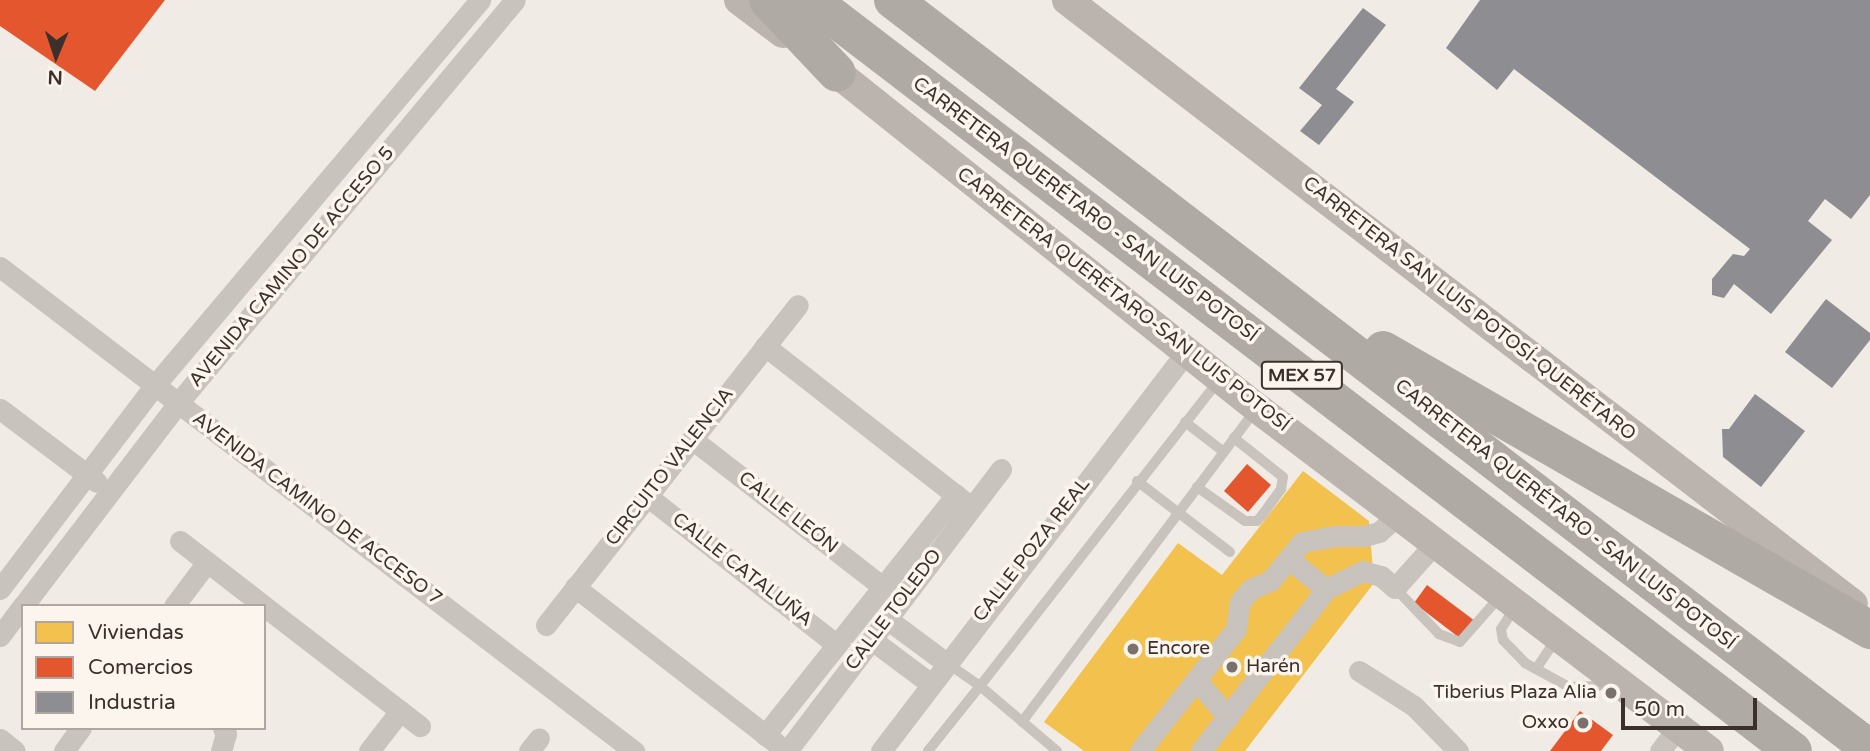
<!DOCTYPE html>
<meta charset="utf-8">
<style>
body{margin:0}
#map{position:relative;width:1870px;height:751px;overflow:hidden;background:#f0ebe5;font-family:"Varela Round",sans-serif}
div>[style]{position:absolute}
.homes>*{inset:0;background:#f2c14e}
.shops>*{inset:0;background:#e4572e}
.industry>*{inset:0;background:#8d8d92}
.lane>*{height:10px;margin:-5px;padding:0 5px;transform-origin:5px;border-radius:5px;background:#c9c3be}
.street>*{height:21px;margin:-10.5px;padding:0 10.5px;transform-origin:10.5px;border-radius:10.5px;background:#c9c3be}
.secondary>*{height:30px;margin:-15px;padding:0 15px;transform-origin:15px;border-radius:15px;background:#bab3ae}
.highway>*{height:38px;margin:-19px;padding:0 19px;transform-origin:19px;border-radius:19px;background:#afaaa4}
.dots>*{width:19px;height:19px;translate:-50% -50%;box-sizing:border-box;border:4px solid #fbf5ee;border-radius:50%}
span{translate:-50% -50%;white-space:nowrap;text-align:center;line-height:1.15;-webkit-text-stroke:7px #fbf5ee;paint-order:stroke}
.shield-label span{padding:2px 5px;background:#fbf5ee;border:2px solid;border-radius:5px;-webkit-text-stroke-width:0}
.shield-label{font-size:18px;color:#3b302b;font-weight:700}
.street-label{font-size:19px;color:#3b302b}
.poi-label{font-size:19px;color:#3b302b}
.left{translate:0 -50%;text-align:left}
.right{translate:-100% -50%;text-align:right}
.legend{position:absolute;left:21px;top:604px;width:245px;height:126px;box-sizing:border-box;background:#fbf5ee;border:2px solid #aea6a0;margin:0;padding:9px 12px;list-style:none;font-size:21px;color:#3b302b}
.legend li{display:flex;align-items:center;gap:14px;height:35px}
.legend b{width:35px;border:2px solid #aea6a0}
.north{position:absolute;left:21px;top:21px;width:70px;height:70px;-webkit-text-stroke:5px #fbf5ee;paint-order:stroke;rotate:182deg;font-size:19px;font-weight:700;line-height:28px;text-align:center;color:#3b302b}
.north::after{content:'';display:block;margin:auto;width:24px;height:32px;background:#3b302b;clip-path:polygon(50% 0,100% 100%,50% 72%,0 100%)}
.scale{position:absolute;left:1621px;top:698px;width:136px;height:32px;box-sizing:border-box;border:4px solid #3b302b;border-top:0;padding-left:9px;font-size:21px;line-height:24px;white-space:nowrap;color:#3b302b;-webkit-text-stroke:5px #fbf5ee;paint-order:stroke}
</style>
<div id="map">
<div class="homes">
<i style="clip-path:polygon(1303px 471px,1369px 521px,1374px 583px,1245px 751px,1084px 751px,1044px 722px,1178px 543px,1222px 575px)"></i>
</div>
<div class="shops">
<i style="clip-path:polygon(0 0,165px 0,95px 91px,0 26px)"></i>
<i style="clip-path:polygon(1247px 464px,1271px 485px,1248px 512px,1224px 491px)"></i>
<i style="clip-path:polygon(1427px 585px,1475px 621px,1461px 639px,1414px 603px)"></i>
<i style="clip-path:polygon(1580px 711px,1613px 735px,1601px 751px,1550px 751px)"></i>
</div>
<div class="industry">
<i style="clip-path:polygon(1480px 0,1870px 0,1870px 195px,1851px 219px,1825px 199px,1808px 221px,1832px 240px,1771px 314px,1734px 284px,1724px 298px,1712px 295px,1712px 279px,1733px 254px,1744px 256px,1750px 249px,1514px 69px,1497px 90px,1446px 48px)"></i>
<i style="clip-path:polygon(1363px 8px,1386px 25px,1336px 89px,1354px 102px,1319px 145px,1300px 131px,1322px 105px,1299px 88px)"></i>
<i style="clip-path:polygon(1826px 299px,1870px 333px,1870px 340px,1832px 388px,1785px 352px)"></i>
<i style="clip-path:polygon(1755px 394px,1805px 431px,1761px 487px,1723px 457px,1722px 429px,1729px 429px)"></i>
</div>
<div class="lane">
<i style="left:1185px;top:422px;width:49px;rotate:37.6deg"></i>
<i style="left:1137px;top:481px;width:117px;rotate:37.4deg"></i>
<i style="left:1197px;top:487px;width:59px;rotate:35.3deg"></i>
<i style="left:1245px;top:521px;width:12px"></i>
<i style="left:1257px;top:521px;width:9px;rotate:-49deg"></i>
<i style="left:1263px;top:514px;width:31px;rotate:-54deg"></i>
<i style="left:1281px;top:489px;width:12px;rotate:-81deg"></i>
<i style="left:1283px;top:477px;width:63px;rotate:-141.5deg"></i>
<i style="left:1395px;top:588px;width:64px;rotate:46.3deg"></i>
<i style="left:1439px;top:634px;width:22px;rotate:21deg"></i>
<i style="left:1460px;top:642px;width:64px;rotate:-48.8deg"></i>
<i style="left:1516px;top:606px;width:27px;rotate:123deg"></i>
<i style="left:1501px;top:629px;width:11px;rotate:80deg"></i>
<i style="left:1503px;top:640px;width:32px;rotate:46deg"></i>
<i style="left:1525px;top:663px;width:50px;rotate:28.6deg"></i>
<i style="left:1569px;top:687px;width:29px;rotate:-2deg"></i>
<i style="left:1598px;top:686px;width:13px;rotate:-29deg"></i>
<i style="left:1536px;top:669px;width:36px;rotate:-56deg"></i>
<i style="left:1022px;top:722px;width:389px;rotate:-53.2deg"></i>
<i style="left:928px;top:751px;width:83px;rotate:-51.3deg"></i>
<i style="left:980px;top:686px;width:40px;rotate:-145.1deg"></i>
<i style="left:1057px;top:751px;width:101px;rotate:-139.8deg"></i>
<i style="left:980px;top:686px;width:387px;rotate:-52deg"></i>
</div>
<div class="street">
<i style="left:0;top:267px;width:798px;rotate:37.36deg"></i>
<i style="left:765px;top:346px;width:256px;rotate:38deg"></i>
<i style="left:0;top:409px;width:121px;rotate:37deg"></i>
<i style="left:692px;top:439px;width:242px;rotate:37.8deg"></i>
<i style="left:647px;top:496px;width:241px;rotate:38.1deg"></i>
<i style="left:180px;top:541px;width:106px;rotate:37.7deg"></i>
<i style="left:1290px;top:560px;width:46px;rotate:38.9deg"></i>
<i style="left:575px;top:587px;width:254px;rotate:37.8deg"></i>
<i style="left:0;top:589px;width:256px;rotate:-52.8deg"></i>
<i style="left:155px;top:385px;width:504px;rotate:-49.83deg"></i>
<i style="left:23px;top:606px;width:255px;rotate:-52.6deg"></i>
<i style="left:178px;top:403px;width:525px;rotate:-50.1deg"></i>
<i style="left:174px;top:606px;width:55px;rotate:-53.1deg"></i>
<i style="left:264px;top:606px;width:197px;rotate:37.6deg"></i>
<i style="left:887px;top:619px;width:72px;rotate:36.6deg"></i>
<i style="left:546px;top:625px;width:407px;rotate:-51.8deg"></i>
<i style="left:0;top:636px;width:38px;rotate:-53deg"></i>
<i style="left:872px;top:640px;width:74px;rotate:36.7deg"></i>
<i style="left:1359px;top:671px;width:65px;rotate:32.5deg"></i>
<i style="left:1414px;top:706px;width:63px;rotate:45.6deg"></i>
<i style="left:1197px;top:681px;width:48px;rotate:49.3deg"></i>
<i style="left:765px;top:735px;width:307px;rotate:-51.5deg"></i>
<i style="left:0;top:739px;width:19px;rotate:39deg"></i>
<i style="left:64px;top:751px;width:29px;rotate:-54deg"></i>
<i style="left:221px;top:751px;width:18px;rotate:-74deg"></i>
<i style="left:226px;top:734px;width:7px;rotate:-117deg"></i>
<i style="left:369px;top:751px;width:51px;rotate:-52.2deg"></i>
<i style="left:529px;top:751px;width:16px;rotate:-52deg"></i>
<i style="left:787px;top:751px;width:354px;rotate:-52.8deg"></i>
<i style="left:881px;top:751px;width:504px;rotate:-52.58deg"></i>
<i style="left:1140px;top:751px;width:155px;rotate:-51.8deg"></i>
<i style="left:1236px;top:629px;width:27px;rotate:-82deg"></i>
<i style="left:1240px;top:602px;width:17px;rotate:-50deg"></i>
<i style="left:1251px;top:589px;width:21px;rotate:-23deg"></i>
<i style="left:1270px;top:581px;width:50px;rotate:-50.6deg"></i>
<i style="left:1302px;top:542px;width:34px;rotate:-10deg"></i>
<i style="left:1335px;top:536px;width:29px"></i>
<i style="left:1364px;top:536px;width:16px;rotate:-15deg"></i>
<i style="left:1379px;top:532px;width:28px;rotate:-42deg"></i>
<i style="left:1201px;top:751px;width:205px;rotate:-52.3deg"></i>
<i style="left:1326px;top:589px;width:41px;rotate:-25.9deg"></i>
<i style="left:1363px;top:571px;width:19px;rotate:16deg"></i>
<i style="left:1381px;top:576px;width:18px;rotate:41deg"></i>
<i style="left:1395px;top:588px;width:63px;rotate:-48.2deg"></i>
<i style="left:1660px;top:751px;width:31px;rotate:-53deg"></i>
</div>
<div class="secondary">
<i style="left:739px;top:0;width:55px;rotate:36.9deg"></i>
<i style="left:1067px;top:0;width:991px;rotate:37.54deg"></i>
<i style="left:821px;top:60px;width:558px;rotate:38.6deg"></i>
<i style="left:1257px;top:408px;width:567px;rotate:37.19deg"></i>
</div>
<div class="highway">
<i style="left:768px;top:0;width:100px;rotate:46.6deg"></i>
<i style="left:811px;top:0;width:1236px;rotate:37.41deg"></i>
<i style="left:893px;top:0;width:1231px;rotate:37.47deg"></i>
<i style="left:1383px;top:350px;width:562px;rotate:29.9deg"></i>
</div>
<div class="dots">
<i style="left:1133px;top:649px;background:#7a716c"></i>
<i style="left:1232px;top:667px;background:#7a716c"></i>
<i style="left:1611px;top:693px;background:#7a716c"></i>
<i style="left:1583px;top:723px;background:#7a716c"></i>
</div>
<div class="shield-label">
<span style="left:1302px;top:375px">MEX 57</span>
</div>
<div class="street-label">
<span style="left:1085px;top:210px;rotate:37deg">CARRETERA QUERÉTARO - SAN LUIS POTOSÍ</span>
<span style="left:292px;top:267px;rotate:-50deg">AVENIDA CAMINO DE ACCESO 5</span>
<span style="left:1123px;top:300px;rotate:38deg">CARRETERA QUERÉTARO-SAN LUIS POTOSÍ</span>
<span style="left:1469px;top:309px;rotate:38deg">CARRETERA SAN LUIS POTOSÍ-QUERÉTARO</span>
<span style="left:670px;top:467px;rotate:-52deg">CIRCUITO VALENCIA</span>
<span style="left:317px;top:509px;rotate:37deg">AVENIDA CAMINO DE ACCESO 7</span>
<span style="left:788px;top:513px;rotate:38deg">CALLE LEÓN</span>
<span style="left:1565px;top:515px;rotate:38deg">CARRETERA QUERÉTARO - SAN LUIS POTOSÍ</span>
<span style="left:1032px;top:550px;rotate:-52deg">CALLE POZA REAL</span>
<span style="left:742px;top:570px;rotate:38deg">CALLE CATALUÑA</span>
<span style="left:894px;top:610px;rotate:-53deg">CALLE TOLEDO</span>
</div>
<div class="poi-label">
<span class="left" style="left:1147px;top:649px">Encore</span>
<span class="left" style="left:1246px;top:667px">Harén</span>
<span class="right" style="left:1597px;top:693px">Tiberius Plaza Alia</span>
<span class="right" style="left:1569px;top:723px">Oxxo</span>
</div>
<ul class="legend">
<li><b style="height:19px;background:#f2c14e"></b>Viviendas</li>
<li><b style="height:19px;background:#e4572e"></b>Comercios</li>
<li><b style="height:19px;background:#8d8d92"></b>Industria</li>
</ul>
<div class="north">N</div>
<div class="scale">50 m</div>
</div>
